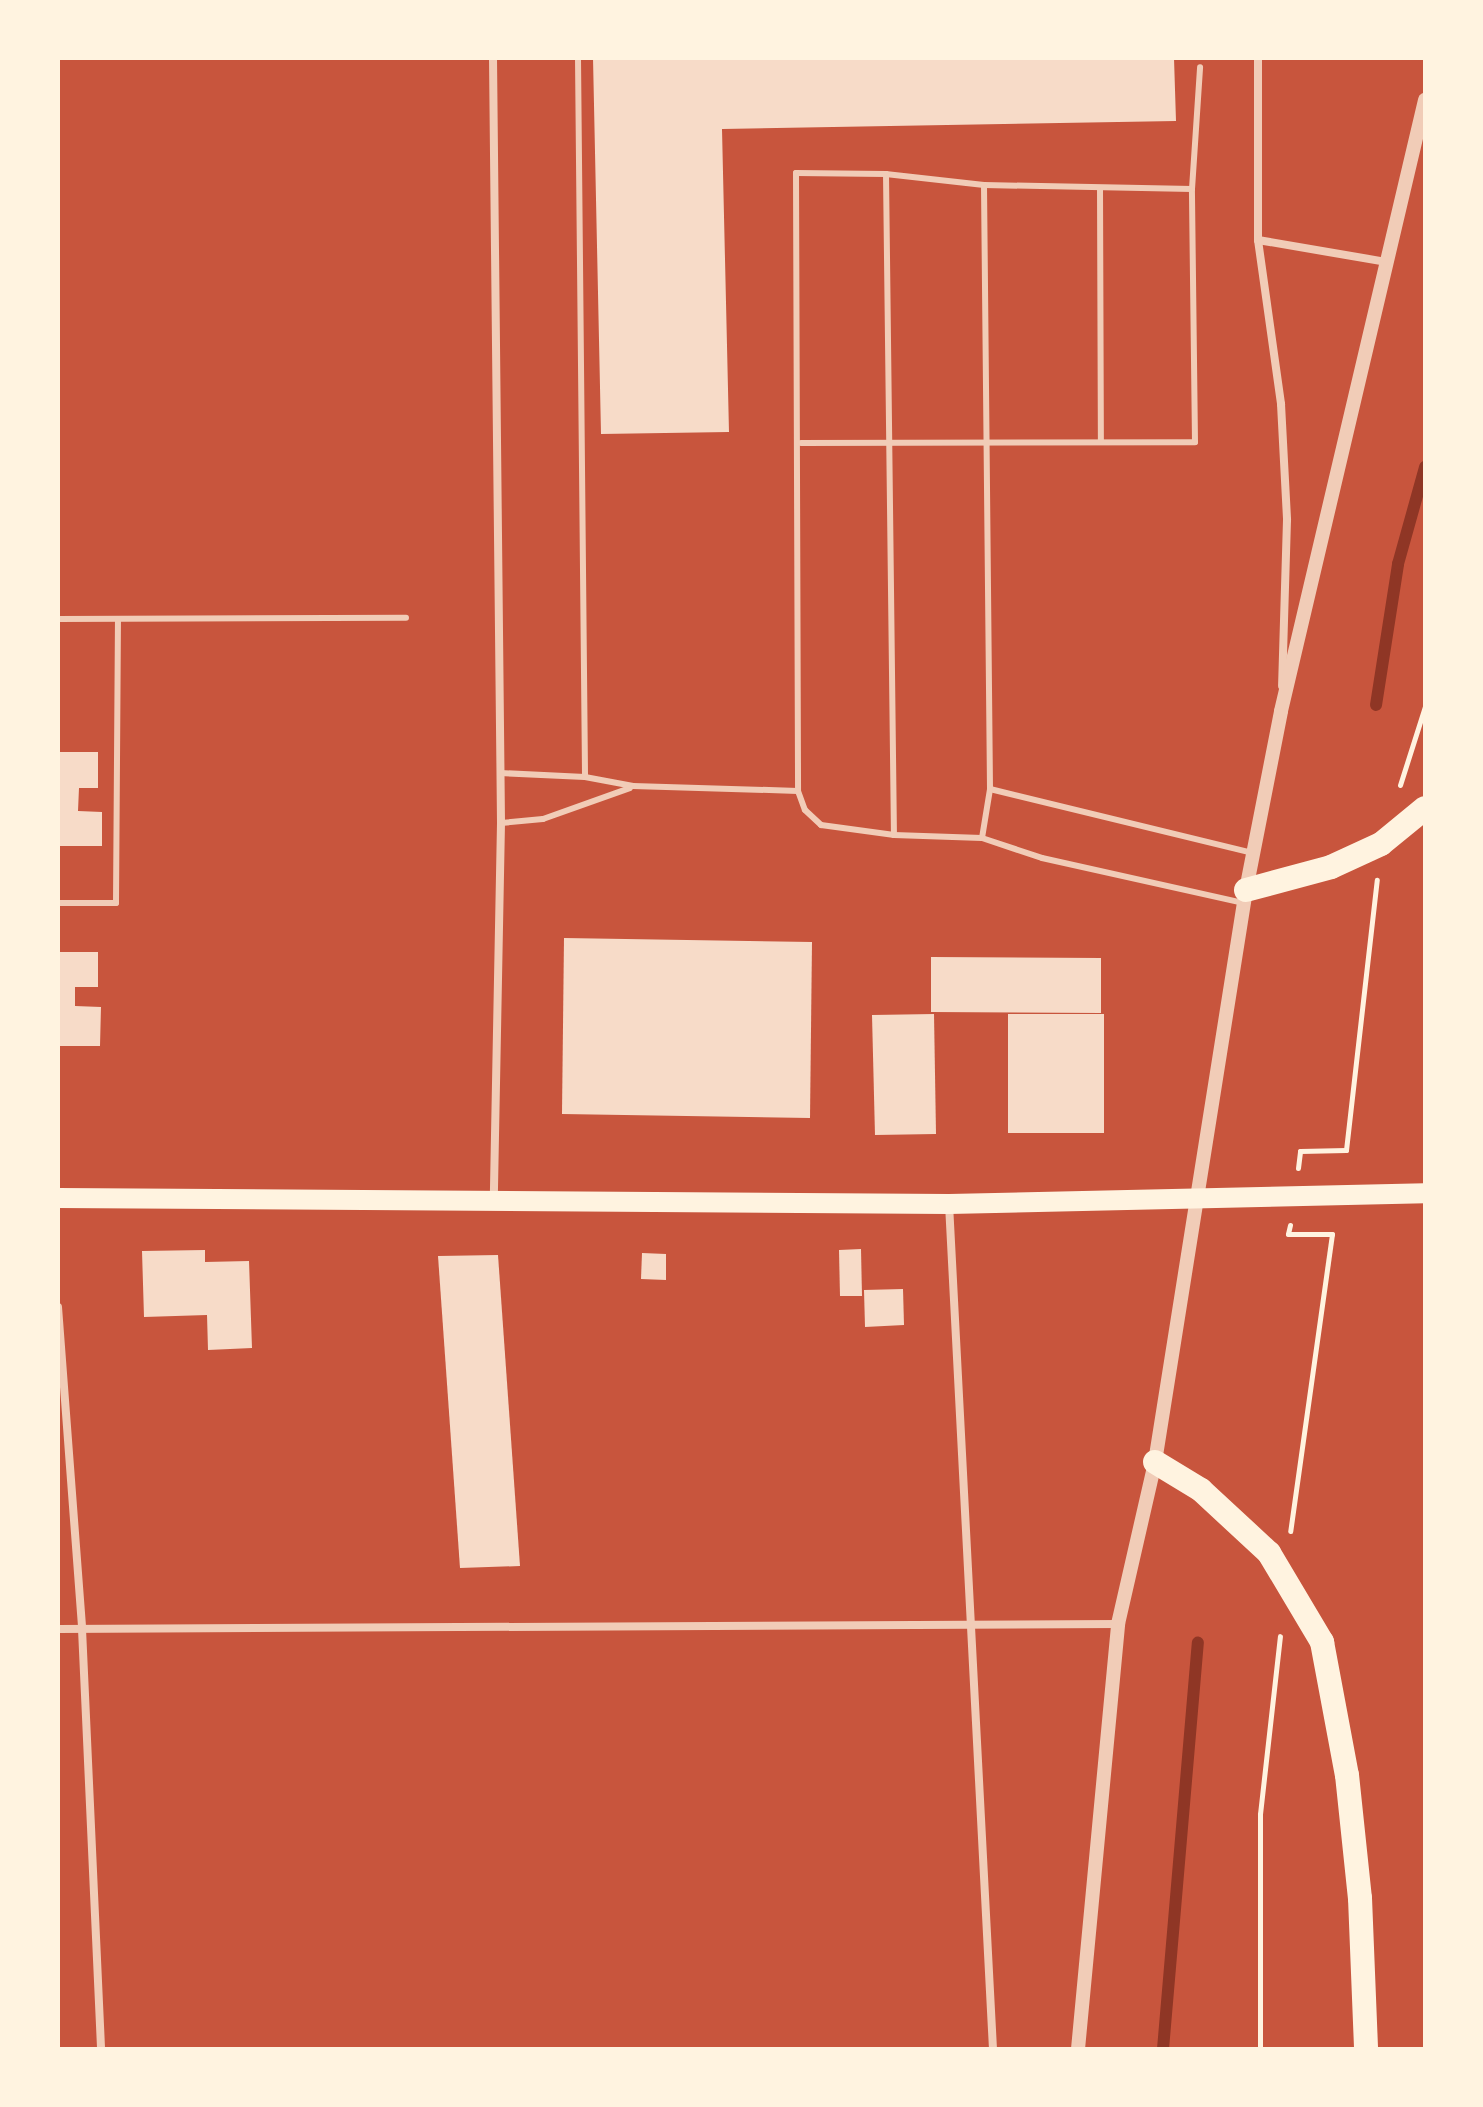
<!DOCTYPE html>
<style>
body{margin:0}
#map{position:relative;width:1483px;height:2107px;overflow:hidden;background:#c8553d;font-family:"Asap Condensed",sans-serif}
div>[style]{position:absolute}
.stream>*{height:12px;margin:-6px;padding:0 6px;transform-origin:6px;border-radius:6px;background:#8f3625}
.building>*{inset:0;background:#f7dbc8}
.path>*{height:5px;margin:-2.5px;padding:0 2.5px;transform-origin:2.5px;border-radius:2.5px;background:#fff3e0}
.service>*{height:6px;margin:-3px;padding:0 3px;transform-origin:3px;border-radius:3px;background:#f1ccb7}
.minor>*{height:8px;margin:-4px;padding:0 4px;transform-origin:4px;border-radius:4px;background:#f1ccb7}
.tertiary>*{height:14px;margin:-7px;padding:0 7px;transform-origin:7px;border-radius:7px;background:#f1ccb7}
.primary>*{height:20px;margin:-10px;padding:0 10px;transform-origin:10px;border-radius:10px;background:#fff3e0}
.motorway>*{height:24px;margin:-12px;padding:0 12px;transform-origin:12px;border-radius:12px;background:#fff3e0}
span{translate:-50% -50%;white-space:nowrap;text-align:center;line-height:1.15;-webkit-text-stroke:8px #fff3e0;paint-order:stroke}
.frame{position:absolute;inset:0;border:60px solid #fff3e0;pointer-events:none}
</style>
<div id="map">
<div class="stream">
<i style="left:1376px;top:705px;width:143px;rotate:-81.1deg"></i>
<i style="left:1398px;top:564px;width:101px;rotate:-74.4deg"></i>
<i style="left:1163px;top:2049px;width:408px;rotate:-85.1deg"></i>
</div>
<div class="building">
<i style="clip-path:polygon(593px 58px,1174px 58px,1176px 121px,722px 129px,729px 432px,601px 434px)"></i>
<i style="clip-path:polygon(58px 752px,98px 752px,98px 788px,79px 788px,78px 811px,102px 812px,102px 846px,58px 846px)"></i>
<i style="clip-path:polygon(564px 938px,812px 942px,810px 1118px,562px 1114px)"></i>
<i style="clip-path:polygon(58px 952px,98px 952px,98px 987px,75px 987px,75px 1006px,101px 1007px,100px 1046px,58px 1046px)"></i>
<i style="clip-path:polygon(931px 957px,1101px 958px,1101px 1013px,931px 1012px)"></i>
<i style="clip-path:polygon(934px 1014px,936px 1134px,875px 1135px,872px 1015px)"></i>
<i style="clip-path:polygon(1008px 1014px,1104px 1014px,1104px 1133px,1008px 1133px)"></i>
<i style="clip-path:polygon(861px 1249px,862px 1296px,840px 1296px,839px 1250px)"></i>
<i style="clip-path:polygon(205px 1250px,205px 1262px,249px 1261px,252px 1348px,208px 1350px,207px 1315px,144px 1317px,142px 1251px)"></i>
<i style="clip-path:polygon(642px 1253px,666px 1254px,666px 1280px,641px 1279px)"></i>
<i style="clip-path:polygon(498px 1255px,520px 1566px,460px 1568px,438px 1256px)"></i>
<i style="clip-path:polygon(903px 1289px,904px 1325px,865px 1327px,864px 1290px)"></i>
</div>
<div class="path">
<i style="left:1400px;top:785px;width:83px;rotate:-72.4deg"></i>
<i style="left:1298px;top:1168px;width:17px;rotate:-83deg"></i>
<i style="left:1300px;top:1151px;width:46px;rotate:-1.2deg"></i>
<i style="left:1346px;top:1150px;width:272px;rotate:-83.5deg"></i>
<i style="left:1290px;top:1225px;width:9px;rotate:103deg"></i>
<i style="left:1288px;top:1234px;width:44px"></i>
<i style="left:1332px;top:1234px;width:300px;rotate:98deg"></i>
<i style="left:1260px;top:2049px;width:235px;rotate:-90deg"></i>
<i style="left:1260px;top:1814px;width:179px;rotate:-83.6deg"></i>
</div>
<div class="service">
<i style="left:578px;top:58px;width:719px;rotate:89.44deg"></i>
<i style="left:886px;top:174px;width:661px;rotate:89.31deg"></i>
<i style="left:1100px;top:188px;width:254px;rotate:89.8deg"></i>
<i style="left:1192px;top:189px;width:208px;rotate:-178.9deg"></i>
<i style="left:984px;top:185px;width:99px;rotate:-173.6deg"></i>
<i style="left:886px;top:174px;width:90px;rotate:-179.4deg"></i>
<i style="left:796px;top:173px;width:618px;rotate:89.81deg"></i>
<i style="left:798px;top:791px;width:20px;rotate:70deg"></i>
<i style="left:805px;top:810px;width:22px;rotate:43deg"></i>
<i style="left:821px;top:825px;width:74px;rotate:7.8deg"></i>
<i style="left:894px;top:835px;width:88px;rotate:2deg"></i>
<i style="left:982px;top:838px;width:63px;rotate:18.4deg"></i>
<i style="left:1042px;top:858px;width:207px;rotate:12.6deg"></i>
<i style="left:801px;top:443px;width:394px;rotate:-0.1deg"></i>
<i style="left:1195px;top:442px;width:253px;rotate:-90.7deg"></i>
<i style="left:1192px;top:189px;width:122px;rotate:-86.2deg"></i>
<i style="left:58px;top:619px;width:348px;rotate:-0.2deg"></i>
<i style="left:500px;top:773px;width:85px;rotate:2.7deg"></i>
<i style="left:585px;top:777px;width:49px;rotate:10.6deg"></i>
<i style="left:633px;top:786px;width:165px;rotate:1.7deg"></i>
<i style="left:990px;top:789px;width:271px;rotate:13.7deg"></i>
<i style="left:501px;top:823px;width:42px;rotate:-5.4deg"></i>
<i style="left:543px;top:819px;width:92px;rotate:-19.6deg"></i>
<i style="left:982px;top:838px;width:50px;rotate:-80.7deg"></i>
<i style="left:990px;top:789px;width:604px;rotate:-90.57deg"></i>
<i style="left:58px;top:903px;width:58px"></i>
<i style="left:116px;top:903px;width:284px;rotate:-89.6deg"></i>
</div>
<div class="minor">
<i style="left:493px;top:58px;width:765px;rotate:89.4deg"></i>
<i style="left:501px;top:823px;width:379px;rotate:91.1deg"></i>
<i style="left:1258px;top:58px;width:182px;rotate:90deg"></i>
<i style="left:1258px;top:240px;width:166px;rotate:82deg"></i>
<i style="left:1281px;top:404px;width:116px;rotate:87deg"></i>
<i style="left:1287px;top:520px;width:166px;rotate:91.7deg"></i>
<i style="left:1258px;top:240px;width:131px;rotate:9.7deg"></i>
<i style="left:949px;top:1204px;width:846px;rotate:87.02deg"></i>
<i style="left:58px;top:1307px;width:323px;rotate:85.7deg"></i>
<i style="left:82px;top:1629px;width:420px;rotate:87.4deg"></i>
<i style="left:58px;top:1629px;width:1060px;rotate:-0.27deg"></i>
</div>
<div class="tertiary">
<i style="left:1078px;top:2049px;width:427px;rotate:-84.6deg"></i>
<i style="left:1118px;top:1624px;width:166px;rotate:-77.1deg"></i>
<i style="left:1155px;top:1462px;width:579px;rotate:-80.96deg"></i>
<i style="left:1246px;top:890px;width:182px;rotate:-78.9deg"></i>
<i style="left:1281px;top:711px;width:628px;rotate:-76.74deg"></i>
</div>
<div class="primary">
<i style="left:58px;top:1198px;width:891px;rotate:0.39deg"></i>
<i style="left:949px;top:1204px;width:476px;rotate:-1.3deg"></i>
</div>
<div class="motorway">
<i style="left:1246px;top:890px;width:88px;rotate:-15.1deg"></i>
<i style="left:1331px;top:867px;width:55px;rotate:-24.7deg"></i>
<i style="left:1381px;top:844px;width:57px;rotate:-39.3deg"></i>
<i style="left:1155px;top:1462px;width:54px;rotate:31.3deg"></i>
<i style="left:1201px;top:1490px;width:93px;rotate:42.8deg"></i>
<i style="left:1269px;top:1553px;width:104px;rotate:59.2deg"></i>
<i style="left:1322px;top:1642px;width:135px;rotate:79.4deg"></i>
<i style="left:1347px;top:1775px;width:124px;rotate:84deg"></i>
<i style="left:1360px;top:1898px;width:151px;rotate:87.7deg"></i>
</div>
<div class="frame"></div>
</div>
